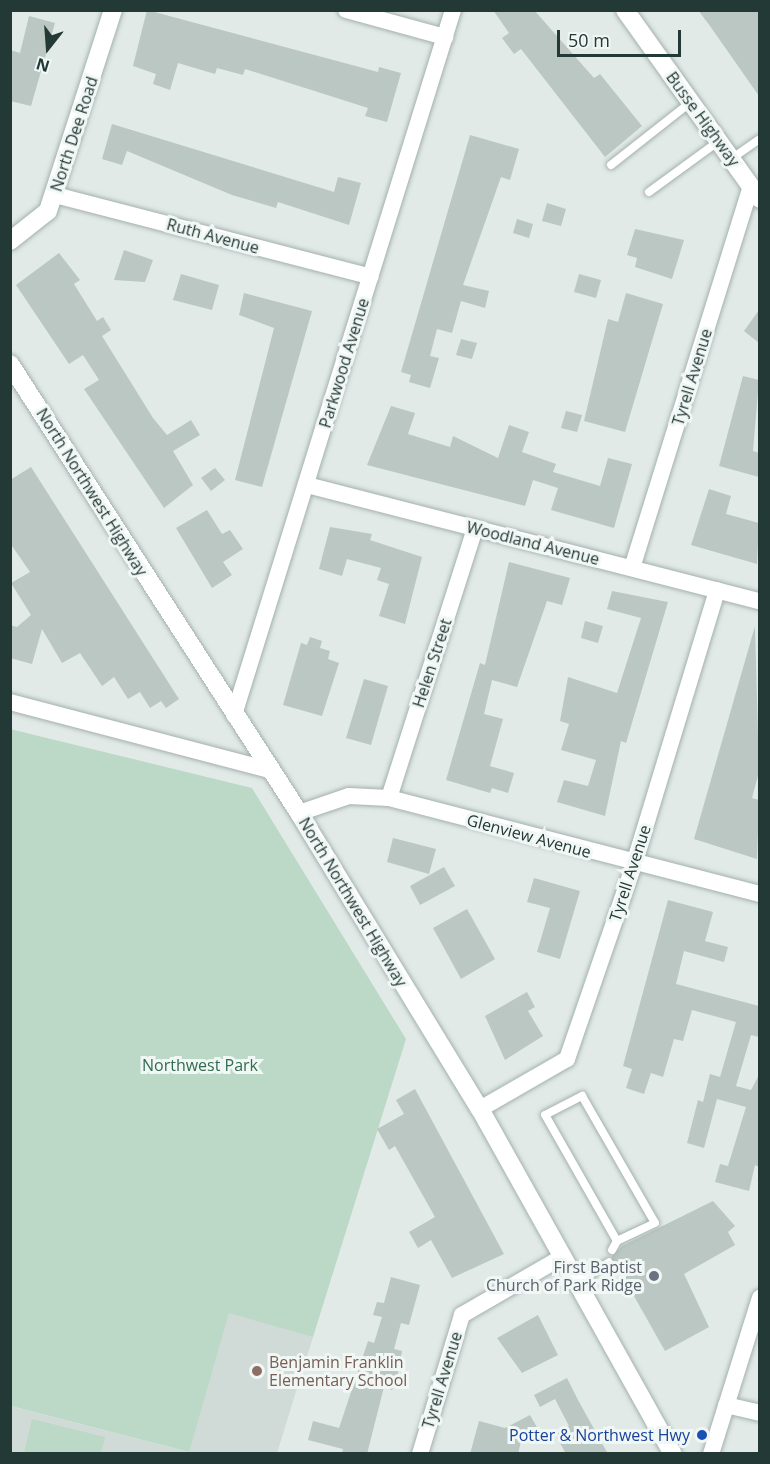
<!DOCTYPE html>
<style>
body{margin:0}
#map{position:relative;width:770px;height:1464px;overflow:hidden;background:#e1eae7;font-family:"Open Sans",sans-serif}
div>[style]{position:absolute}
.built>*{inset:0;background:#d0dad6}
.green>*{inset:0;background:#bcd9c8}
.building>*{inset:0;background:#bac7c3}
.roads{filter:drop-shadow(0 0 2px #a4b1ae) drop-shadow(0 0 2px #a4b1ae)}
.service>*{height:8px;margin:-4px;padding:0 4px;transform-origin:4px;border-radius:4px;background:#fff}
.minor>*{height:16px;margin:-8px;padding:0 8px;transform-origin:8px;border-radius:8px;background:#fff}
.tertiary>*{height:18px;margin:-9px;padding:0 9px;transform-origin:9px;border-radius:9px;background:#fff}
.secondary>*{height:18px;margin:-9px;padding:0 9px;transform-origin:9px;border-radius:9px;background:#fff}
.dots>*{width:16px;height:16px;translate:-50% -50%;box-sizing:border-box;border:3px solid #f1f7f5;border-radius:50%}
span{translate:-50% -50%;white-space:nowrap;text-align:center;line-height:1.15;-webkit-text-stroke:6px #f1f7f5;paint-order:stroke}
.street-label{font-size:16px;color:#233936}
.park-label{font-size:16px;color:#326b4f}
.worship-label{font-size:16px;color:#5b616d}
.right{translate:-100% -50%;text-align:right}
.education-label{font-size:16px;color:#785e54}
.left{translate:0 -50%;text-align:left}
.transit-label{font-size:16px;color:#164399}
.frame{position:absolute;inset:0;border:12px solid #233936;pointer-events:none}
.north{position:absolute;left:18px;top:18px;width:60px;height:60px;-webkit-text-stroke:4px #f1f7f5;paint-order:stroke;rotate:197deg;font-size:16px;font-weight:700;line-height:24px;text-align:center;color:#233936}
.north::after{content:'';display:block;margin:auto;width:21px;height:27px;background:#233936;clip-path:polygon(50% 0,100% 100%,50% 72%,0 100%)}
.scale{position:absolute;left:557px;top:30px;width:124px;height:27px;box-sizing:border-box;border:3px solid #233936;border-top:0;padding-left:8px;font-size:18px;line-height:21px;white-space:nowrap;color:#233936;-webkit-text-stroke:4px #f1f7f5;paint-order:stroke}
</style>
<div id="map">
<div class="built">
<i style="clip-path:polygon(229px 1312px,313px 1337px,277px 1453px,11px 1453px,10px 1406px,188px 1452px)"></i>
</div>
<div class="green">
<i style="clip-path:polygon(10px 729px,252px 788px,406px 1039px,313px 1337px,229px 1313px,189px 1452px,11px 1406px)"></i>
<i style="clip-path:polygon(32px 1419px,105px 1437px,101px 1453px,24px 1453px)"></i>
</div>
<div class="building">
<i style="clip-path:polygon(147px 10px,378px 72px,379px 67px,401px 73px,387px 122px,365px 116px,368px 108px,245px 69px,243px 75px,217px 68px,215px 74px,178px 63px,170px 90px,153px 84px,156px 74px,133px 66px)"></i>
<i style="clip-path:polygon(493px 10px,534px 10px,594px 78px,600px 74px,642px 126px,605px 157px,521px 49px,514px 54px,502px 38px,509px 33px)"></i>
<i style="clip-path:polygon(698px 10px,759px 10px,759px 96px,710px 26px)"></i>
<i style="clip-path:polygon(29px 16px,55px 23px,31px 106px,10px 101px,10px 50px,20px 53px)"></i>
<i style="clip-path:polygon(112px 124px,334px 192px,338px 177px,361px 183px,349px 225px,278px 202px,276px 208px,232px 195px,127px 151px,122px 165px,102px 159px)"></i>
<i style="clip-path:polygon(470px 135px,519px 149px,510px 180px,501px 177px,463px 285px,489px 291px,485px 308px,461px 301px,452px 333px,437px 329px,430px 356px,439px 358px,430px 388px,409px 382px,411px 375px,401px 372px)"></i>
<i style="clip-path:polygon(547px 203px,566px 209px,561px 226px,542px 221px)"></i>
<i style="clip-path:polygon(517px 219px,533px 224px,529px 238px,513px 233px)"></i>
<i style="clip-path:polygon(635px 229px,684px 240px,672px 279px,635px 267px,637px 258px,627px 255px)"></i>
<i style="clip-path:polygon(124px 250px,153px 260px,145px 282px,114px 280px)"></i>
<i style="clip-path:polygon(59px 253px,80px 280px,74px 284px,97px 321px,103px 317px,111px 330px,102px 336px,153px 418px,167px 435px,191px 420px,200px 435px,173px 451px,193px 485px,164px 508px,84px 389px,99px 380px,83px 355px,69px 364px,16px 285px)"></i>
<i style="clip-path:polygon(181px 274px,219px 285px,212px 310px,173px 300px)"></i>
<i style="clip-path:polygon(579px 274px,601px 280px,596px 298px,574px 292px)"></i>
<i style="clip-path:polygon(244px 293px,312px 311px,262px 487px,235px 480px,274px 328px,239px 315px)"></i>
<i style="clip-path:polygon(626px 293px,663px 304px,625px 432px,584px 421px,608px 319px,618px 322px)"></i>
<i style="clip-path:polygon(759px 310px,759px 343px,744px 331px)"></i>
<i style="clip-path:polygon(461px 339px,477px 343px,472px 359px,456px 355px)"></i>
<i style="clip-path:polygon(743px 376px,759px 380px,753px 451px,759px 453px,759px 477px,719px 466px)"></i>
<i style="clip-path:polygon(391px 406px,415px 413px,408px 434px,450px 447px,453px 436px,498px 458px,509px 425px,529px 432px,522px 452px,556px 464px,553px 472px,600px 486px,608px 458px,632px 464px,614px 528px,551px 510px,558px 488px,533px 480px,525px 506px,367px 465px)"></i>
<i style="clip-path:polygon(566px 411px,582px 415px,577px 432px,561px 428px)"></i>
<i style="clip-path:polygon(31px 467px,179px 699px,166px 708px,161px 701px,150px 708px,140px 692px,128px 699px,114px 677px,102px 686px,80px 653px,62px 663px,42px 629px,32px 664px,10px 658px,10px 625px,17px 627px,31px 615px,11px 583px,30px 572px,10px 543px,10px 480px)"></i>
<i style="clip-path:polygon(215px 468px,225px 480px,211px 491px,201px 478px)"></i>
<i style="clip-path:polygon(709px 489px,731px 496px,726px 514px,759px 523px,757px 564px,691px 545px)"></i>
<i style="clip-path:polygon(207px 510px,222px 534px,230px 530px,243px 549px,223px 562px,232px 575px,212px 588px,176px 528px)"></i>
<i style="clip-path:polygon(330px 527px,372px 534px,370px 540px,422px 557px,405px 624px,379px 616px,389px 584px,377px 580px,381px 568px,347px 559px,342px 576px,319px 569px)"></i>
<i style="clip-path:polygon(509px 562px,570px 578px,562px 605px,547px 601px,517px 687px,492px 680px,484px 714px,503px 719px,490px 766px,514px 773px,508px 793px,492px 788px,490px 793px,446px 780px,480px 663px,485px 665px)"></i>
<i style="clip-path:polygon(612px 591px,668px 602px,626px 743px,621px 741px,605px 816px,557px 802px,564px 780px,588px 786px,596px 760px,561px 750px,569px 724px,560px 721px,568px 677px,617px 693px,641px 618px,607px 609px)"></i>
<i style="clip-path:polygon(585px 621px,603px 626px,598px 643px,581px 638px)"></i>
<i style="clip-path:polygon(755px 626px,759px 772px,752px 798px,759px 800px,757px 859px,694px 839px)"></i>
<i style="clip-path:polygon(310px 637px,322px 641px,320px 648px,330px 651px,328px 659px,339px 663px,322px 716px,283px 705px,301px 643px,307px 645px)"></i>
<i style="clip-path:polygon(364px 679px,388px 686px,371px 745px,346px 738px)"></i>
<i style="clip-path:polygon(393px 838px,436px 849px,429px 874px,387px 862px)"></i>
<i style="clip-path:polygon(444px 867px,455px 886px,420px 905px,410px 886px)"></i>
<i style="clip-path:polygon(534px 878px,580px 891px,560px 959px,537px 952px,550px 908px,527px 902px)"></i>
<i style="clip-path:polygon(668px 900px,713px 912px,705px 941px,728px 947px,724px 962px,684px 951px,676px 984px,759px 1006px,759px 1037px,751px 1035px,736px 1086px,751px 1090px,759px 1075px,759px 1167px,755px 1165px,749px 1191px,715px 1182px,720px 1164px,728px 1166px,746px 1107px,717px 1099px,704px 1148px,687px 1143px,698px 1100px,703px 1102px,710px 1074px,720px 1077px,736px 1022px,692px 1010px,683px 1041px,674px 1039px,663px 1077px,651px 1073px,644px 1094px,626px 1088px,632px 1069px,623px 1066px)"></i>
<i style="clip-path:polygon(467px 909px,495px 959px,461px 979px,433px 928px)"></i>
<i style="clip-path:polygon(527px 992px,535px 1007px,528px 1011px,543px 1036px,505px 1060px,485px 1016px)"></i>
<i style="clip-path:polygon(415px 1089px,504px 1254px,452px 1278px,431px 1240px,418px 1248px,409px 1232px,435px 1217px,395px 1146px,389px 1150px,377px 1129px,404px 1114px,396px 1100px)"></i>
<i style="clip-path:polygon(713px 1201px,735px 1226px,728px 1232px,735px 1245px,684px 1274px,709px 1327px,665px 1351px,617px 1266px,612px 1267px,612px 1256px,622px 1246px)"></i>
<i style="clip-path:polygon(391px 1277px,420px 1285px,409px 1325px,401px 1323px,394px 1349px,402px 1351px,398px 1373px,392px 1390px,384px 1387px,367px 1454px,342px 1454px,343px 1449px,308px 1440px,313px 1421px,339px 1428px,368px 1341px,374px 1343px,382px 1317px,373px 1315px,377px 1302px,384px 1303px)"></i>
<i style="clip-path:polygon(538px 1315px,558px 1355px,522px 1373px,497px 1338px)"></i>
<i style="clip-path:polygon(567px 1378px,578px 1400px,608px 1454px,566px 1454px,555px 1434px,569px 1426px,555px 1399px,540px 1407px,534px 1395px)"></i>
<i style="clip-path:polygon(530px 1415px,538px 1429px,522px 1437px,518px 1454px,470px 1454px,479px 1421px,505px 1428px)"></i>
</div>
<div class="roads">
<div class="service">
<i style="left:731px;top:159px;width:35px;rotate:-35deg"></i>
<i style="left:611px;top:165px;width:102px;rotate:-38.2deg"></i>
<i style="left:649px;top:192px;width:87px;rotate:-36.1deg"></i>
<i style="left:582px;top:1096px;width:146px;rotate:60.1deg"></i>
<i style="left:655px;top:1223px;width:42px;rotate:154.7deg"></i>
<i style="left:617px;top:1241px;width:145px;rotate:-119.7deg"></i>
<i style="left:545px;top:1115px;width:42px;rotate:-27.2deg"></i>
<i style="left:612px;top:1250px;width:10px;rotate:-61deg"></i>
<i style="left:577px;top:1283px;width:38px;rotate:-33deg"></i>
</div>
<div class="minor">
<i style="left:346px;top:10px;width:103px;rotate:15.3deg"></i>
<i style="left:55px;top:195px;width:326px;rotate:14.5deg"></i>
<i style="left:307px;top:485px;width:468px;rotate:14.4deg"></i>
<i style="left:632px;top:568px;width:399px;rotate:-72.7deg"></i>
<i style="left:10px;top:702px;width:269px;rotate:14.7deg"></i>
<i style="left:234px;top:715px;width:738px;rotate:-72.74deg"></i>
<i style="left:389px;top:798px;width:283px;rotate:-72.3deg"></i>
<i style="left:299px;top:813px;width:53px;rotate:-18.8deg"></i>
<i style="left:349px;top:796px;width:40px;rotate:2.9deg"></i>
<i style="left:389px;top:798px;width:383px;rotate:14.5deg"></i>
<i style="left:480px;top:1109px;width:100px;rotate:-29.9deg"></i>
<i style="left:567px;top:1059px;width:206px;rotate:-71deg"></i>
<i style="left:634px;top:864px;width:286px;rotate:-73.1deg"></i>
<i style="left:726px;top:1405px;width:35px;rotate:13deg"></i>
<i style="left:420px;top:1454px;width:145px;rotate:-73.2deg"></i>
<i style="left:462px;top:1315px;width:116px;rotate:-30.1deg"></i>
<i style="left:711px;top:1454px;width:164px;rotate:-72.6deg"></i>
</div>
<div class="tertiary">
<i style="left:10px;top:241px;width:48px;rotate:-38.3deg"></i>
<i style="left:48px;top:211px;width:211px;rotate:-72.1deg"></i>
</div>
<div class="secondary">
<i style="left:625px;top:10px;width:232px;rotate:54.5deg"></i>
<i style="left:10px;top:364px;width:534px;rotate:57.23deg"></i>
<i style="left:299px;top:813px;width:347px;rotate:58.6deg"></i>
<i style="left:480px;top:1109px;width:395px;rotate:60.8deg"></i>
</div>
</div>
<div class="dots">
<i style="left:654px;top:1276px;background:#6b7280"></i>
<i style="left:257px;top:1371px;background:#8d6e63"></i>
<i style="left:702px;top:1435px;background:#1a4fb4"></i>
</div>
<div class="street-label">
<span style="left:703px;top:119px;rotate:54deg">Busse Highway</span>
<span style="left:74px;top:134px;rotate:-72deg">North Dee Road</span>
<span style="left:213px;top:236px;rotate:15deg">Ruth Avenue</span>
<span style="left:344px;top:363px;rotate:-73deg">Parkwood Avenue</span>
<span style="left:692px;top:377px;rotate:-73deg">Tyrell Avenue</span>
<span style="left:92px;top:492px;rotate:58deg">North Northwest Highway</span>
<span style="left:533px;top:543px;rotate:14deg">Woodland Avenue</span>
<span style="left:432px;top:663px;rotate:-72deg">Helen Street</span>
<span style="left:529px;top:836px;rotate:15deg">Glenview Avenue</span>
<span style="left:630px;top:873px;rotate:-72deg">Tyrell Avenue</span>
<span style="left:353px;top:902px;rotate:59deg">North Northwest Highway</span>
<span style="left:442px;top:1380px;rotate:-73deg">Tyrell Avenue</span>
</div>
<div class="park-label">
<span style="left:200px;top:1065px">Northwest Park</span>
</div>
<div class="worship-label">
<span class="right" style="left:642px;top:1276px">First Baptist<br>Church of Park Ridge</span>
</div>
<div class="education-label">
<span class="left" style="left:269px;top:1371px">Benjamin Franklin<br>Elementary School</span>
</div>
<div class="transit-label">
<span class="right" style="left:690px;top:1435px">Potter &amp; Northwest Hwy</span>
</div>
<div class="frame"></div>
<div class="north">N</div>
<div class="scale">50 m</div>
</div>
